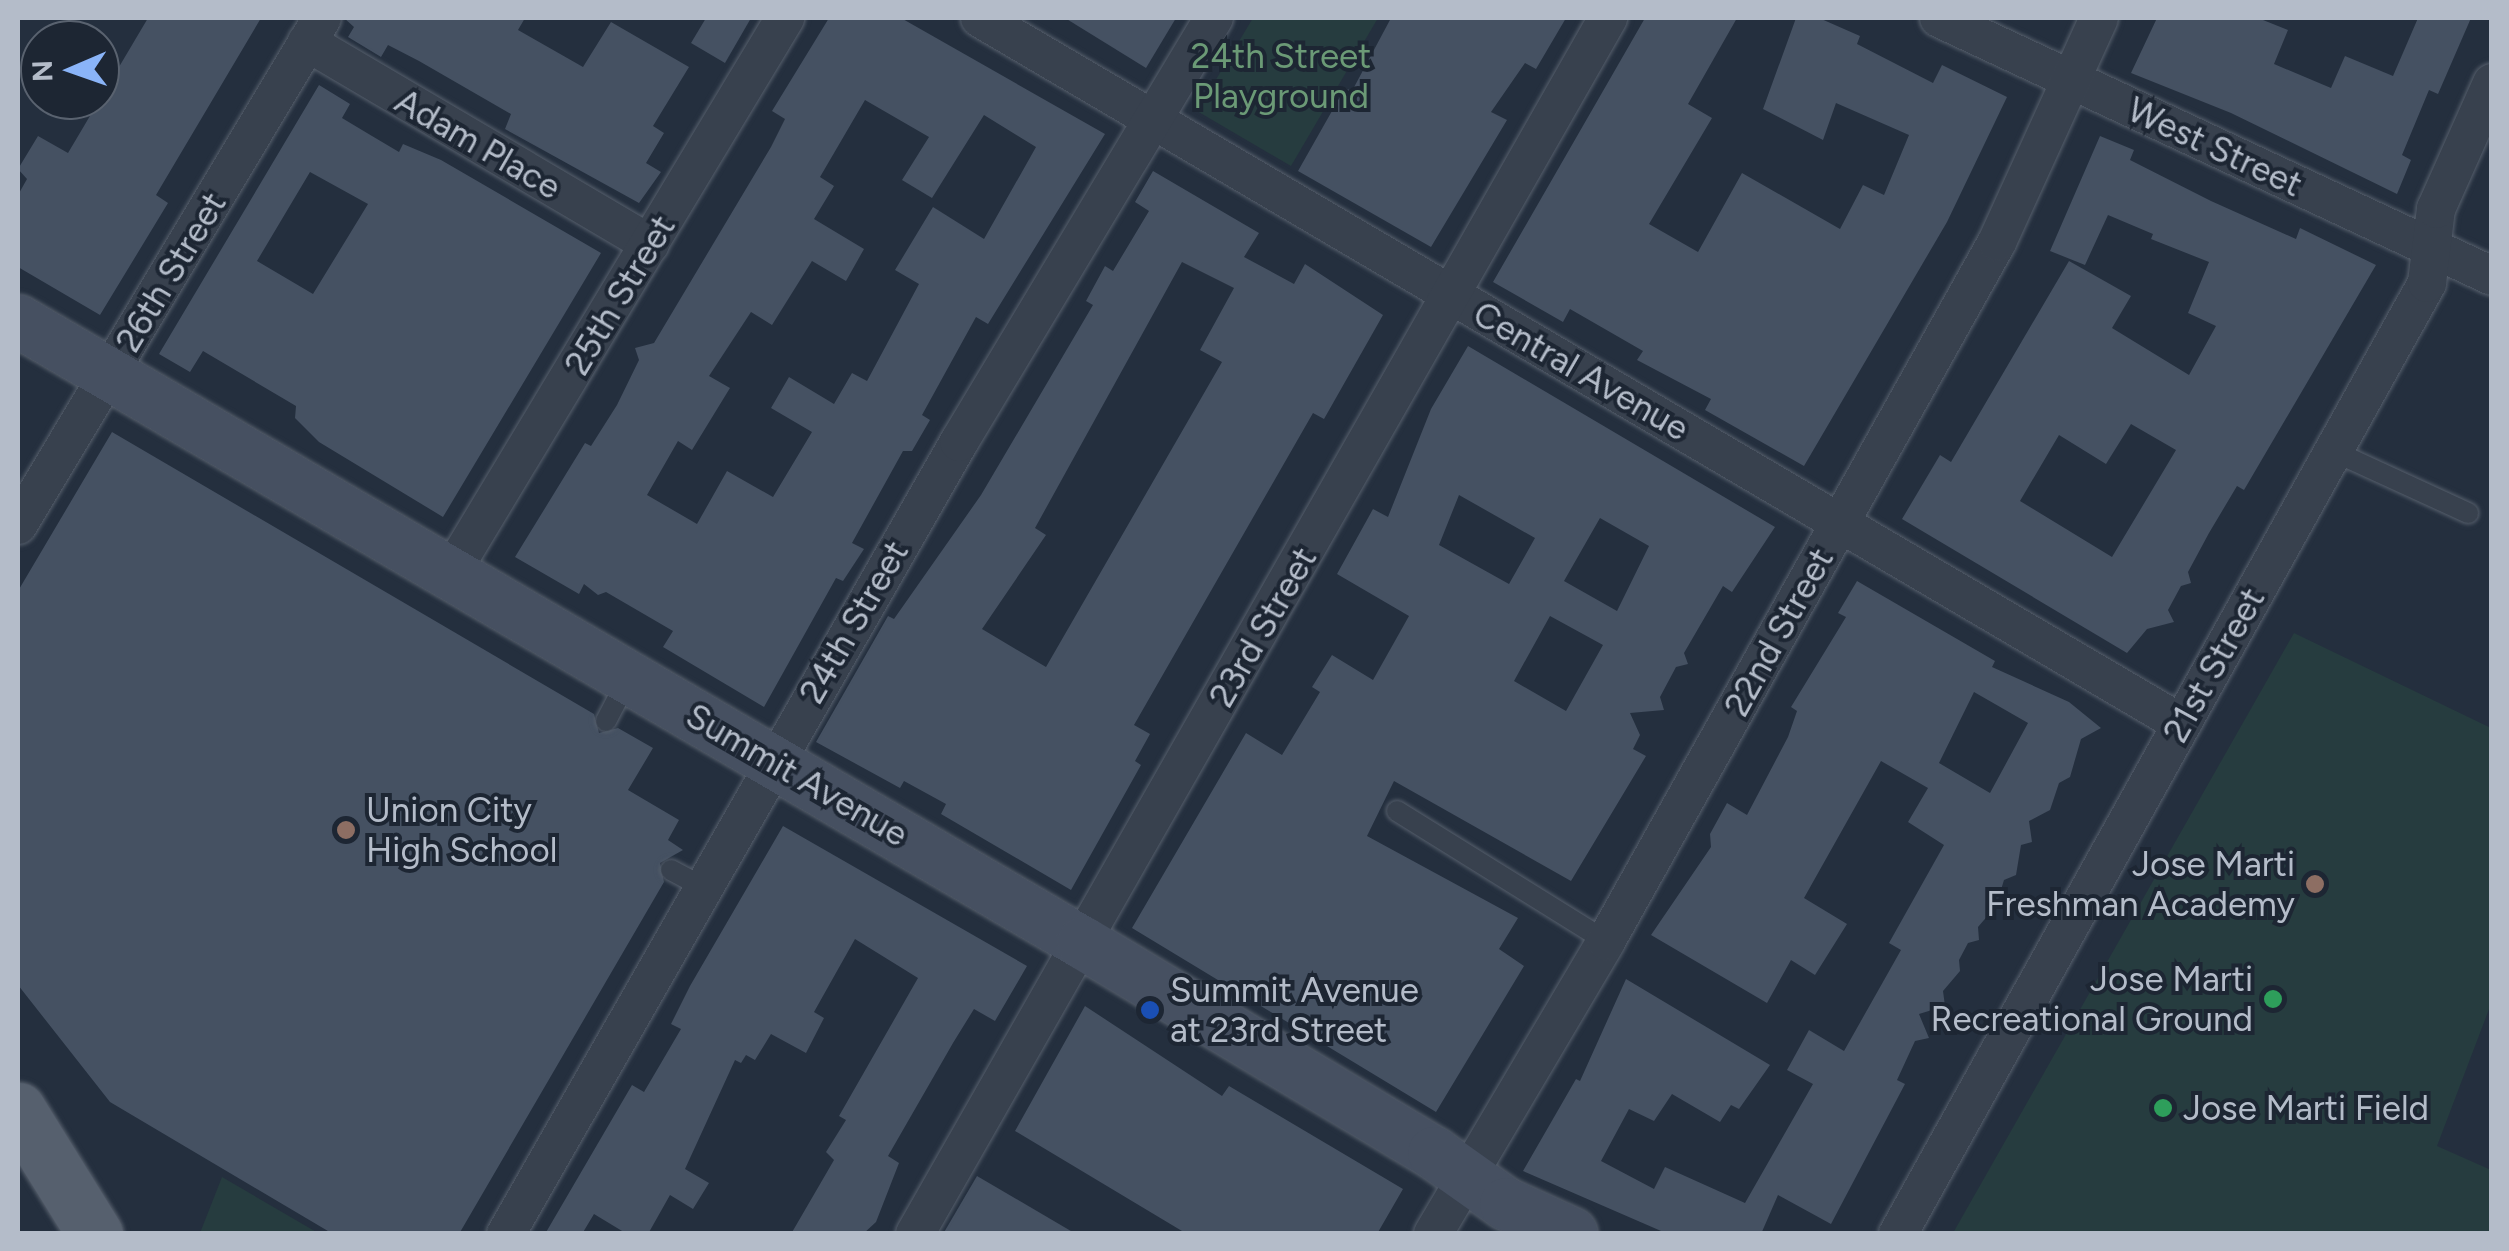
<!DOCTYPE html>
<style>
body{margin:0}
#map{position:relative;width:2509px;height:1251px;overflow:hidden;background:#242f3e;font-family:Figtree,sans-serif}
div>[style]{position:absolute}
.green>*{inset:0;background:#263c3f}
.building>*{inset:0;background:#455162}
.roads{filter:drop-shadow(0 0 2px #565f6c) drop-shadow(0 0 2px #565f6c)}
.lane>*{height:20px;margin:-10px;padding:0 10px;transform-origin:10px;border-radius:10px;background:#38414e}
.street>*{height:38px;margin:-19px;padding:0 19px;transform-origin:19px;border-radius:19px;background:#38414e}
.secondary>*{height:52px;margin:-26px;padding:0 26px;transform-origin:26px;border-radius:26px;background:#465061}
.primary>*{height:55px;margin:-27.5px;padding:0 27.5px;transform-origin:27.5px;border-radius:27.5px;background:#56606e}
.dots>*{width:28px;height:28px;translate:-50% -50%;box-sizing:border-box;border:5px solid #1d2633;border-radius:50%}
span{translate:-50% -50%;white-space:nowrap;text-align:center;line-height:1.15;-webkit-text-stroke:8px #1d2633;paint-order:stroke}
.park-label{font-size:35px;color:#6b9a76}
.street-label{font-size:35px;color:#b4bcc9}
.poi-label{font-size:35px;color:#b4bcc9}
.left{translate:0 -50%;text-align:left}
.right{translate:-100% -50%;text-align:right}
.frame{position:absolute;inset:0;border:20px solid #b4bcc9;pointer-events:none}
.north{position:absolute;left:20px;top:20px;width:100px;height:100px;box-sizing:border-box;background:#1d2633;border:2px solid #59626f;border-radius:50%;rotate:268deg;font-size:28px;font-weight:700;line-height:40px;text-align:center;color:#b4bcc9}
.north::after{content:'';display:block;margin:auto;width:35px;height:45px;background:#8ab4f8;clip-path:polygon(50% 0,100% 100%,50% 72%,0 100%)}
</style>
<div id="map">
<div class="green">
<i style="clip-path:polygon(1253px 18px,1378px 18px,1291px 166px,1197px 111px)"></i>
<i style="clip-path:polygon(2294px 633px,2491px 728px,2491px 1004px,2437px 1146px,2491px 1170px,2491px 1233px,1953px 1233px)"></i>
<i style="clip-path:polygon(222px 1177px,318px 1233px,200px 1233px)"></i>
</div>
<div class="building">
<i style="clip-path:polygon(148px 18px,261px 18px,156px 195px,168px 203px,100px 315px,18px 267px,18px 195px,27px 179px,18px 169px,38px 136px,68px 153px)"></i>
<i style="clip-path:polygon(344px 18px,525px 18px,518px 30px,583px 67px,611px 22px,689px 67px,653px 126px,664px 133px,646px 163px,661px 172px,639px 203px,505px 129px,511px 114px,419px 61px,388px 45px,381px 57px,348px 37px,354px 27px)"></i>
<i style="clip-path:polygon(706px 18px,751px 18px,725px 63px,691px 43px)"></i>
<i style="clip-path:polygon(evenodd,829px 18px,901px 18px,1105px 134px,988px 324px,976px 317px,922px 415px,930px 420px,912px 451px,903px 451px,852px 543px,864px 549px,843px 581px,836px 578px,764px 707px,663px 647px,673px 631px,606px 592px,598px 595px,584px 584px,579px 594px,515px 557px,585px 443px,591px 446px,617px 405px,639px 360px,635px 348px,654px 343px,771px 147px,785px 119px,772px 111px,829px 18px,865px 100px,929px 137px,902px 180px,932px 198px,984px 115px,1036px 147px,984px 239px,933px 207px,895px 270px,919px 284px,867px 381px,852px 373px,834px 404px,789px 377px,771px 408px,812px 432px,773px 497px,727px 471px,697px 524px,647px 495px,678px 441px,692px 450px,730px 388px,709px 376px,751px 312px,772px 325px,812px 261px,846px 281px,864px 249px,814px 219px,834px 186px,820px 177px,865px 100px)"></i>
<i style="clip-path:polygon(1065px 18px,1176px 18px,1146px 68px)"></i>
<i style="clip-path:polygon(1391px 18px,1566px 18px,1536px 69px,1525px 63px,1491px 112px,1507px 120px,1431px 247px,1298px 171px,1345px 88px,1352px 91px)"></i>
<i style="clip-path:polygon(1645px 18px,1737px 18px,1688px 104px,1712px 118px,1649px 224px,1698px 252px,1742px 173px,1840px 229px,1863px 185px,1884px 195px,1909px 135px,1836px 103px,1823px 140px,1763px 109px,1796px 18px,1819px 18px,1860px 36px,1857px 44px,1933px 83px,1942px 65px,2007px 97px,1947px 222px,1804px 466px,1705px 410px,1711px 399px,1637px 360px,1643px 351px,1570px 309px,1563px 322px,1493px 282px)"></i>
<i style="clip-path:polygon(2157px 18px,2258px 18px,2288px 30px,2274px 64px,2331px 88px,2345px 56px,2393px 76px,2418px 18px,2471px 18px,2438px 94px,2429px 90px,2402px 155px,2411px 160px,2397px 194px,2231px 113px,2131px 73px)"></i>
<i style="clip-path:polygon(evenodd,319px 85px,350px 104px,342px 118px,372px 136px,399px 152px,403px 144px,441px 160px,601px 253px,443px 517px,319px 442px,295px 418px,296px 406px,203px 351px,190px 372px,159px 354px,319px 85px,310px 172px,368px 204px,313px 294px,257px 261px,310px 172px)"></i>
<i style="clip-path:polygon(evenodd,2100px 136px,2134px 150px,2130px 160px,2211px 201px,2296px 239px,2300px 228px,2376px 265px,2244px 490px,2237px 486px,2209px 533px,2188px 572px,2191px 583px,2181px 586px,2168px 610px,2174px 622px,2147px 629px,2127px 653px,1902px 519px,1940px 455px,1951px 462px,2069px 261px,2131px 296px,2112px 328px,2189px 375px,2216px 326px,2188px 313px,2209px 262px,2151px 239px,2153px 234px,2108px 215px,2085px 265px,2050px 251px,2100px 136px,2131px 424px,2176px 450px,2112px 557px,2020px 501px,2059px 435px,2106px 464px,2131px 424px)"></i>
<i style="clip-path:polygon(evenodd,1153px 171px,1259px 233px,1244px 257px,1294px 284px,1305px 264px,1383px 315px,1324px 419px,1313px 413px,1134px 725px,1150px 734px,1135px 761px,1141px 765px,1071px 890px,941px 814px,946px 804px,904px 781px,900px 788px,816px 742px,888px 616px,894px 619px,981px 495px,1093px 305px,1086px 301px,1105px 266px,1113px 271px,1149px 211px,1135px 202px,1153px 171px,1182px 262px,1234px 288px,1200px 350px,1222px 362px,1046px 667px,982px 629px,1046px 535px,1035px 528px,1182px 262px)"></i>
<i style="clip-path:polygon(evenodd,1468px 346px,1775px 527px,1732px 592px,1723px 586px,1684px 653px,1688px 664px,1676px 667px,1660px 697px,1664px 710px,1630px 713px,1640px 735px,1633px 749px,1646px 756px,1571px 881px,1394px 781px,1367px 836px,1518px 918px,1499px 949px,1524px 966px,1436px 1112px,1132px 928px,1246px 733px,1282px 755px,1320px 692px,1312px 687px,1332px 655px,1373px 680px,1409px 616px,1337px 574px,1373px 509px,1388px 517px,1431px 409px,1468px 346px,1459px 495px,1535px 538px,1509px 584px,1439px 545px,1459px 495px,1468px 346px,1600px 518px,1649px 546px,1617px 611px,1564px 581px,1600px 518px,1468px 346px,1550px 616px,1603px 645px,1566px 711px,1514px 681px,1550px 616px)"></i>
<i style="clip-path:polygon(112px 432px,594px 714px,599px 733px,618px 728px,653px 748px,628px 790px,679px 820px,668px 840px,683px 850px,660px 863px,664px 882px,459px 1234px,333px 1234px,110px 1102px,18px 985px,18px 591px)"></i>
<i style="clip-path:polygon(evenodd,1857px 581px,1995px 661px,1992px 667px,2069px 702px,2101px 728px,2081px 739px,2070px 777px,2059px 783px,2050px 810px,2029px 821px,2032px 842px,2021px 845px,2016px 875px,2004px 880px,1996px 906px,1978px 927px,1979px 940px,1968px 943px,1959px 960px,1960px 971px,1943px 991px,1945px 1006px,1919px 1014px,1929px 1038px,1915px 1041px,1897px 1080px,1905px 1084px,1831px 1224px,1778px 1195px,1761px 1234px,1668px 1234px,1523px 1171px,1576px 1079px,1580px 1081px,1626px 979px,1770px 1065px,1739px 1109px,1731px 1105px,1720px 1122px,1672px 1094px,1654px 1121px,1629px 1109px,1601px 1161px,1654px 1189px,1665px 1167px,1745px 1203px,1813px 1084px,1787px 1070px,1809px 1030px,1844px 1051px,1901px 950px,1889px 943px,1944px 845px,1908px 822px,1928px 788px,1881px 761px,1804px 898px,1847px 924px,1815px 975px,1791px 960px,1767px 1003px,1651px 935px,1711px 847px,1710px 834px,1727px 803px,1747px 815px,1788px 737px,1797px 711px,1791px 707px,1846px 617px,1838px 613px,1857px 581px,1974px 692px,2028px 723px,1990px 793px,1939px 763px,1974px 692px)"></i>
<i style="clip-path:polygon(783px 826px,1027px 966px,995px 1021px,974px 1009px,953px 1043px,888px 1156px,899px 1163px,876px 1222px,863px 1234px,791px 1234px,834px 1160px,826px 1152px,846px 1120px,839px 1116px,918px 978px,855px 939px,814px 1012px,824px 1018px,806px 1053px,771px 1034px,755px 1060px,746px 1055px,741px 1063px,735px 1060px,685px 1169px,709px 1183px,693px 1209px,670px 1195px,648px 1234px,627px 1234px,594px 1214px,582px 1234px,545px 1234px,632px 1085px,644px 1092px,681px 1029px,671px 1024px,690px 986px)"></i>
<i style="clip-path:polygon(1085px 1006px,1222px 1096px,1229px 1086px,1403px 1189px,1377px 1234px,1187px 1234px,1015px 1131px)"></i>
<i style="clip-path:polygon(977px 1176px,1076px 1234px,943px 1234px)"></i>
</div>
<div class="roads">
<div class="lane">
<i style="left:2331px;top:450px;width:151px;rotate:24.7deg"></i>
<i style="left:606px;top:721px;width:47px;rotate:-62.4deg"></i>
<i style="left:1397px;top:811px;width:246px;rotate:31.9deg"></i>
<i style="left:671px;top:870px;width:40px;rotate:28deg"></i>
</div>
<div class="street">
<i style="left:980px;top:18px;width:1394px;rotate:30.43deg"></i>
<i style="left:1939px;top:18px;width:610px;rotate:25.01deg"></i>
<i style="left:307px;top:42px;width:398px;rotate:30.5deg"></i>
<i style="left:18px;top:525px;width:591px;rotate:-59.05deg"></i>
<i style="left:452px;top:571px;width:646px;rotate:-58.94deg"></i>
<i style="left:506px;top:1234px;width:912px;rotate:-60.23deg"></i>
<i style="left:959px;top:442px;width:495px;rotate:-59deg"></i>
<i style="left:915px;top:1234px;width:1400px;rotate:-60.32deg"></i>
<i style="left:1433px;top:1234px;width:340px;rotate:-59.4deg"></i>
<i style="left:1606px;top:941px;width:801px;rotate:-60.78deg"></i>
<i style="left:1997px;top:242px;width:246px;rotate:-65.5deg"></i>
<i style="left:1898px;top:1234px;width:1088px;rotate:-60.91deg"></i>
<i style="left:2427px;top:283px;width:75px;rotate:-83.1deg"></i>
<i style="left:2436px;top:209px;width:138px;rotate:-66deg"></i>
</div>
<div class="secondary">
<i style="left:18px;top:321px;width:1233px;rotate:30.29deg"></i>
<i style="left:1083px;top:943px;width:409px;rotate:30.9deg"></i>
<i style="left:1434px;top:1153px;width:88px;rotate:35.3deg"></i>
<i style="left:1506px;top:1204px;width:72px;rotate:24.4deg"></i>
</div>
<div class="primary">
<i style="left:18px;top:1110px;width:146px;rotate:58.2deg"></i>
</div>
</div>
<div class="dots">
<i style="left:346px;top:830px;background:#8d6e63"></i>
<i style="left:2315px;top:884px;background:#8d6e63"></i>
<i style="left:2273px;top:999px;background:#2e9e5b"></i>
<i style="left:1150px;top:1010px;background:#1a4fb4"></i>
<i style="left:2163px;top:1108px;background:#2e9e5b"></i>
</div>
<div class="park-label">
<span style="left:1281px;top:76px">24th Street<br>Playground</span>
</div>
<div class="street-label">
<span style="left:478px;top:144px;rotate:30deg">Adam Place</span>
<span style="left:2215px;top:147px;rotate:25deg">West Street</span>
<span style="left:171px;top:272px;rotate:-59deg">26th Street</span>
<span style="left:620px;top:295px;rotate:-59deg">25th Street</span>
<span style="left:1581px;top:371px;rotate:30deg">Central Avenue</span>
<span style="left:854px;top:622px;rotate:-60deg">24th Street</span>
<span style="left:1263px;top:627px;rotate:-60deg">23rd Street</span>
<span style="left:1779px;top:632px;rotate:-61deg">22nd Street</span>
<span style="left:2214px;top:665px;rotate:-61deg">21st Street</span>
<span style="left:797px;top:775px;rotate:30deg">Summit Avenue</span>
</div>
<div class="poi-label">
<span class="left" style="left:366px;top:830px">Union City<br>High School</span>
<span class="right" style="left:2295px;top:884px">Jose Marti<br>Freshman Academy</span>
<span class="right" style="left:2253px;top:999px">Jose Marti<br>Recreational Ground</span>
<span class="left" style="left:1170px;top:1010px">Summit Avenue<br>at 23rd Street</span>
<span class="left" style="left:2183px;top:1108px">Jose Marti Field</span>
</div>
<div class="frame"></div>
<div class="north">N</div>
</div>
